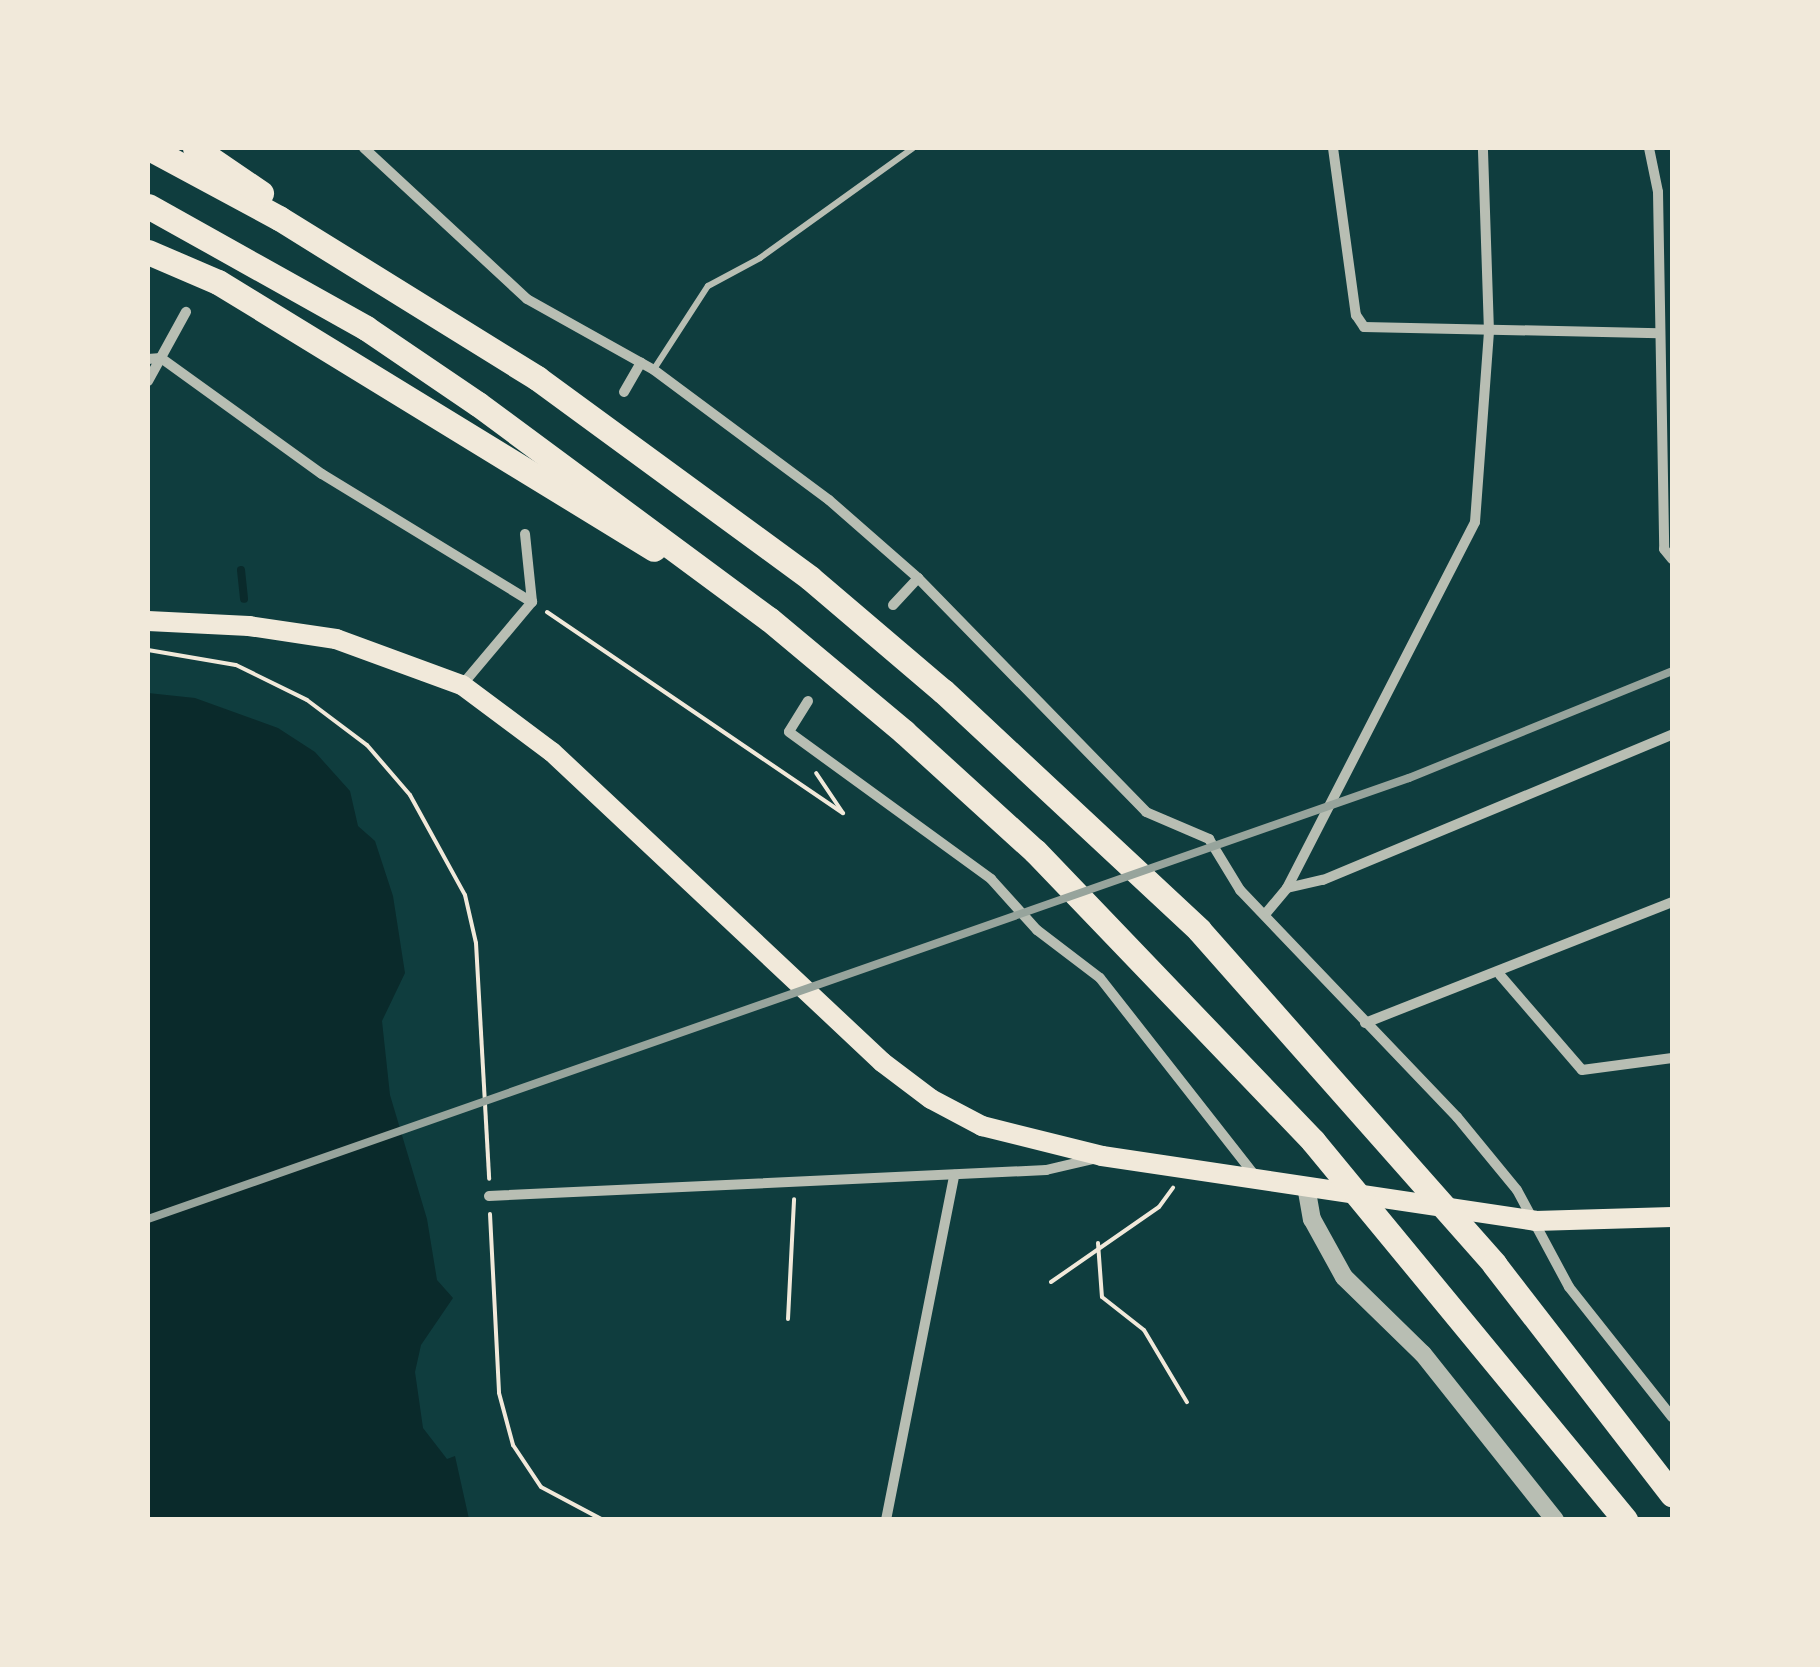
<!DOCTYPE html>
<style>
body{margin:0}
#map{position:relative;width:1820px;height:1667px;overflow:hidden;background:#0f3d3e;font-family:"PT Serif",serif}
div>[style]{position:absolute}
.water>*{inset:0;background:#0a2a2b}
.stream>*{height:8px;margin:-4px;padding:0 4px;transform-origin:4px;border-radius:4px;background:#0a2a2b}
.path>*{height:4px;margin:-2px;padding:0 2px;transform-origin:2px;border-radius:2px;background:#f1e9da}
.service>*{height:6px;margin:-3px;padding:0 3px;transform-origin:3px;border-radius:3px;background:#b8beb3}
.minor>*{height:10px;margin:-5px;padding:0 5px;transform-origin:5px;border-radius:5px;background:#b8beb3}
.tertiary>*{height:18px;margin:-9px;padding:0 9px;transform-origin:9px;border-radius:9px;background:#b8beb3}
.secondary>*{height:20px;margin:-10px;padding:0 10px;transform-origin:10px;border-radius:10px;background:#f1e9da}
.motorway>*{height:25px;margin:-12.5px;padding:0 12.5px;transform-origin:12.5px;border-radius:12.5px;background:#f1e9da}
.rail>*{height:8px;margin:-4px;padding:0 4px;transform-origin:4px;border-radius:4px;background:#97a49c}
span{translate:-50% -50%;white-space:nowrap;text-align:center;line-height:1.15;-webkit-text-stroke:8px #f1e9da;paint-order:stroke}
.frame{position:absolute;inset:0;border:150px solid #f1e9da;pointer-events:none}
</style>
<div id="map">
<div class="water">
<i style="clip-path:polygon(148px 693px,195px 698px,278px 728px,315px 752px,350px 791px,358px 826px,375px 841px,393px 896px,405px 973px,382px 1021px,390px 1095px,427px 1219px,437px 1280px,453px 1298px,421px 1345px,415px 1372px,423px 1428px,447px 1459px,455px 1456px,469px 1519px,148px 1519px)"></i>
</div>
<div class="stream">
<i style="left:241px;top:570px;width:29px;rotate:84deg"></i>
</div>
<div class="path">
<i style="left:547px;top:612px;width:358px;rotate:34.2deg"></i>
<i style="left:843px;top:813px;width:48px;rotate:-124deg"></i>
<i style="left:148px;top:650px;width:89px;rotate:9.7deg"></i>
<i style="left:236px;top:665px;width:79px;rotate:26.2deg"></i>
<i style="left:307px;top:700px;width:75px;rotate:36.9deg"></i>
<i style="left:367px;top:745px;width:66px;rotate:49.3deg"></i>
<i style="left:410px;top:795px;width:114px;rotate:61.2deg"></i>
<i style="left:465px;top:895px;width:49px;rotate:77.1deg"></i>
<i style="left:476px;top:943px;width:236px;rotate:86.8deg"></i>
<i style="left:490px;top:1214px;width:179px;rotate:87.1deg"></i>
<i style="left:499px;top:1393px;width:54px;rotate:74.9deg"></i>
<i style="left:513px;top:1445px;width:50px;rotate:56.3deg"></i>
<i style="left:541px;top:1487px;width:70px;rotate:28deg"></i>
<i style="left:1098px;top:1243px;width:54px;rotate:85.8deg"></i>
<i style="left:1102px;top:1297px;width:53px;rotate:38.2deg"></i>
<i style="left:1144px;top:1330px;width:84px;rotate:59.2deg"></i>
<i style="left:1051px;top:1282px;width:131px;rotate:-34.8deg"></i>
<i style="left:1159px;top:1207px;width:24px;rotate:-54deg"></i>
<i style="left:788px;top:1319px;width:120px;rotate:-87.1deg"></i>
</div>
<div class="service">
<i style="left:654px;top:369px;width:99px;rotate:-57deg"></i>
<i style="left:708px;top:286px;width:59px;rotate:-28.3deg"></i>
<i style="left:760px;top:258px;width:188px;rotate:-35.7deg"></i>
</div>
<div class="minor">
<i style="left:364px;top:148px;width:222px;rotate:42.8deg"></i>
<i style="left:527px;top:299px;width:145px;rotate:29.2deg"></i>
<i style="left:654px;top:370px;width:218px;rotate:36.6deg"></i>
<i style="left:829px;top:500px;width:118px;rotate:41.2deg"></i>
<i style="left:918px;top:578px;width:327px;rotate:45.7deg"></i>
<i style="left:1146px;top:812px;width:69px;rotate:23.2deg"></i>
<i style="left:1209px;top:839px;width:60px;rotate:58.7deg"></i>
<i style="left:1240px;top:890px;width:314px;rotate:46.3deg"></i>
<i style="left:1457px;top:1117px;width:94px;rotate:50.6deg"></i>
<i style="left:1517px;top:1190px;width:110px;rotate:61.8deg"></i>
<i style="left:1569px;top:1287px;width:166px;rotate:51.6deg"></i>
<i style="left:1333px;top:148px;width:169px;rotate:82.2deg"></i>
<i style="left:1356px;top:315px;width:14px;rotate:56deg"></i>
<i style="left:1364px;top:327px;width:295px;rotate:1.2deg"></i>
<i style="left:1649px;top:148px;width:45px;rotate:78.4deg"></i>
<i style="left:1658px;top:192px;width:357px;rotate:89deg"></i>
<i style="left:1664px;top:549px;width:13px;rotate:51deg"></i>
<i style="left:148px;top:359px;width:13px;rotate:-4deg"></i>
<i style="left:161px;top:358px;width:198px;rotate:35.8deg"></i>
<i style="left:322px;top:474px;width:246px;rotate:31.4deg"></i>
<i style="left:148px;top:381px;width:79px;rotate:-61.2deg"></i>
<i style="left:624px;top:392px;width:34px;rotate:-60deg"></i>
<i style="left:525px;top:534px;width:68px;rotate:84.1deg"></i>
<i style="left:893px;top:605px;width:37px;rotate:-47deg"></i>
<i style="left:462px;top:685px;width:109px;rotate:-49.9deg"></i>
<i style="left:808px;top:701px;width:36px;rotate:122deg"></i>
<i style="left:789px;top:732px;width:250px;rotate:36deg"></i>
<i style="left:991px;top:879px;width:69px;rotate:48deg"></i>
<i style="left:1037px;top:930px;width:79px;rotate:37.3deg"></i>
<i style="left:1100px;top:978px;width:251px;rotate:51.9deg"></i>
<i style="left:1287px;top:888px;width:37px;rotate:-13deg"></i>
<i style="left:1323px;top:880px;width:378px;rotate:-22.6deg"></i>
<i style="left:1267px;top:912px;width:31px;rotate:-50deg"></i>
<i style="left:1287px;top:888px;width:411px;rotate:-62.8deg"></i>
<i style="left:1475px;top:522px;width:191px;rotate:-85.8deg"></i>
<i style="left:1489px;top:332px;width:184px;rotate:-91.9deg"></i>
<i style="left:1500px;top:975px;width:125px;rotate:49.2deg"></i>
<i style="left:1582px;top:1070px;width:91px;rotate:-7.6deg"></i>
<i style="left:1365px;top:1023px;width:330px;rotate:-21.5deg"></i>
<i style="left:489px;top:1196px;width:558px;rotate:-2.67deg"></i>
<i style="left:1046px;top:1170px;width:52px;rotate:-13.2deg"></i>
<i style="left:886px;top:1520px;width:352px;rotate:-78.8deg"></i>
</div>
<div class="tertiary">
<i style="left:1306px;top:1186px;width:34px;rotate:80deg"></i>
<i style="left:1312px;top:1219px;width:66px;rotate:61.1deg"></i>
<i style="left:1344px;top:1277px;width:110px;rotate:44.3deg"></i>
<i style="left:1423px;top:1354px;width:212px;rotate:51.5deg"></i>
</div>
<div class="secondary">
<i style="left:148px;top:621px;width:101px;rotate:2.8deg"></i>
<i style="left:249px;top:626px;width:88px;rotate:8.5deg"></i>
<i style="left:336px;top:639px;width:134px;rotate:20.1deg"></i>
<i style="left:462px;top:685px;width:112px;rotate:36.7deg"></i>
<i style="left:552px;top:752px;width:453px;rotate:43.2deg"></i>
<i style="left:882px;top:1062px;width:61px;rotate:37.1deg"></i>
<i style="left:931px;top:1099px;width:58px;rotate:27.9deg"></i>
<i style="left:982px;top:1126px;width:124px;rotate:14deg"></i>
<i style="left:1102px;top:1156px;width:438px;rotate:8.5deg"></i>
<i style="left:1535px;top:1221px;width:137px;rotate:-1.7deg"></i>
</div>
<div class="motorway">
<i style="left:149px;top:148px;width:148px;rotate:28.3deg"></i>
<i style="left:279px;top:218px;width:304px;rotate:31.8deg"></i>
<i style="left:537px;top:378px;width:338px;rotate:36.2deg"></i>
<i style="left:810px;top:578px;width:175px;rotate:40.4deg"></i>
<i style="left:943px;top:691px;width:350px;rotate:43deg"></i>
<i style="left:1199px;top:930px;width:446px;rotate:48.5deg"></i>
<i style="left:1494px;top:1264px;width:291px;rotate:52.3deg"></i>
<i style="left:195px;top:148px;width:80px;rotate:34.3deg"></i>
<i style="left:148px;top:206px;width:250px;rotate:29.2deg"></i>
<i style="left:366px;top:328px;width:135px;rotate:34.2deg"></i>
<i style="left:478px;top:404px;width:362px;rotate:36.5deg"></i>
<i style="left:769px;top:619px;width:176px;rotate:39.9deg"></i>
<i style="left:904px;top:732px;width:177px;rotate:42.3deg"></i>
<i style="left:1035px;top:851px;width:402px;rotate:46.2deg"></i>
<i style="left:1313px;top:1141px;width:491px;rotate:50.5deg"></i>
<i style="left:148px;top:252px;width:76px;rotate:23.2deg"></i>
<i style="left:218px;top:282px;width:511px;rotate:31.48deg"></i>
</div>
<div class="rail">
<i style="left:148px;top:1219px;width:1336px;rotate:-19.28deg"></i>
<i style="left:1409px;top:778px;width:284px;rotate:-22.1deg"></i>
</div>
<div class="frame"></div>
</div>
